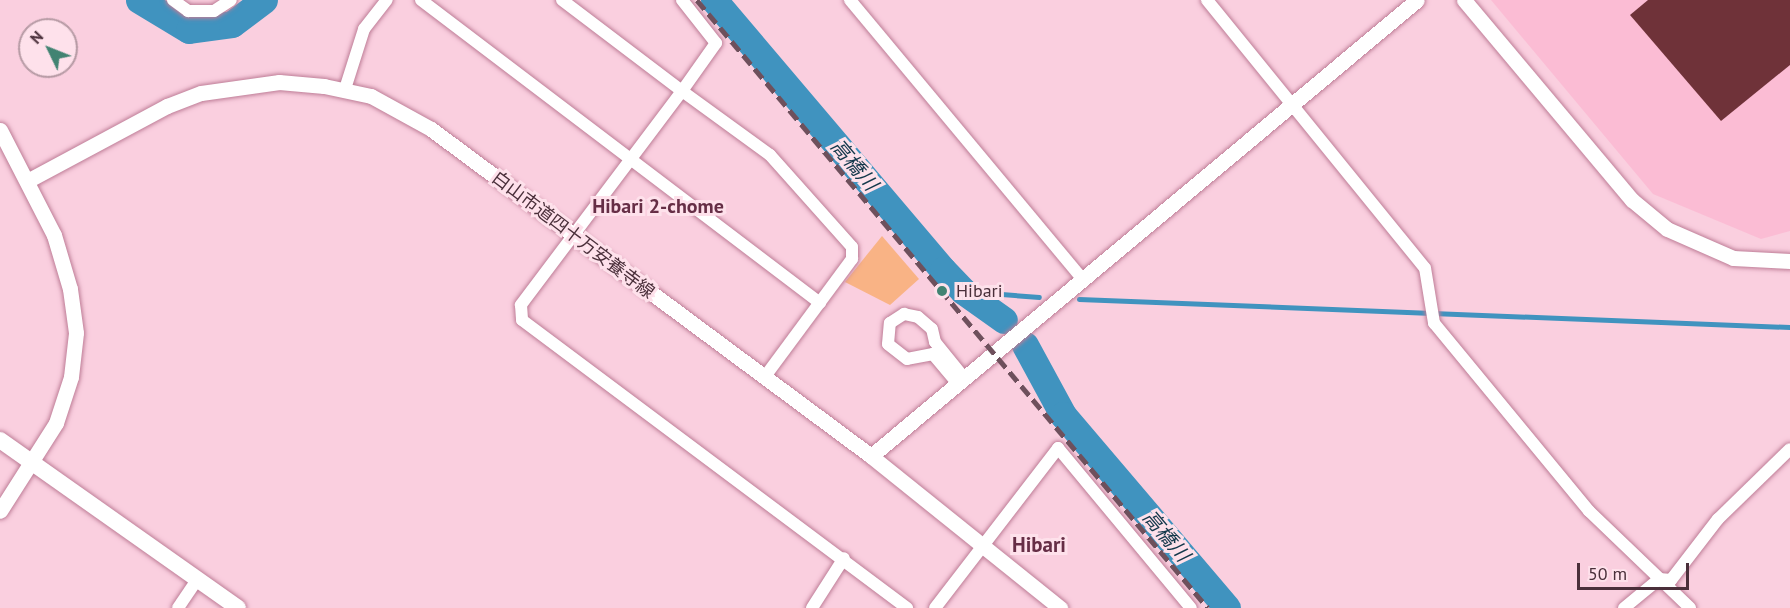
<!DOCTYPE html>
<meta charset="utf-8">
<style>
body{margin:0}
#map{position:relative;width:1790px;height:608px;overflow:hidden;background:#facfdf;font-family:"PT Sans","Noto Sans JP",sans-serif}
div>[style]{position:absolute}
.built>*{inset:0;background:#fbbcd4}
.green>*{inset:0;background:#f9b385}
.stream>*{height:4.5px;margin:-2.25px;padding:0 2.25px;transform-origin:2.25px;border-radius:2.25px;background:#4093bf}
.river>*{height:27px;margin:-13.5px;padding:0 13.5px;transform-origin:13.5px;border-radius:13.5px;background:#4093bf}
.building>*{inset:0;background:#6f3239}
.roads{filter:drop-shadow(0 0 2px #be7d97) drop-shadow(0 0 2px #be7d97)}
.minor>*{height:12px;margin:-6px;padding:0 6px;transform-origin:6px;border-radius:6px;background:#fff}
.tertiary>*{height:15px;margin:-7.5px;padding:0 7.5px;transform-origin:7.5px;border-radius:7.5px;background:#fff}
.secondary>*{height:16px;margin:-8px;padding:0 8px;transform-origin:8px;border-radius:8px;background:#fff}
.rail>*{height:4.5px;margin-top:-2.25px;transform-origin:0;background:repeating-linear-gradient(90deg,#6e505c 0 12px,transparent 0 18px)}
.dots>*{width:16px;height:16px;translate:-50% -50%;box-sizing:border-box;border:3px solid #fee1eb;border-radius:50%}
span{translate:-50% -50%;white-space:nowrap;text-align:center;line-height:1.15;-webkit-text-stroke:6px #fee1eb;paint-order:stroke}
.street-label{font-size:18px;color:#4a2f3a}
.poi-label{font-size:18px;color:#4a2f3a}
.left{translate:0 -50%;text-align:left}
.water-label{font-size:20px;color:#12374a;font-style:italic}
.neighbourhood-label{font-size:20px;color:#662e46;font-weight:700}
.quarter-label{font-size:21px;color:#662e46;font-weight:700}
.north{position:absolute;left:18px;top:18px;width:60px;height:60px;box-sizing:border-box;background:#fee1eb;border:2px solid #b69aa4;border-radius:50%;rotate:313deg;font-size:16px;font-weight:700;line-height:24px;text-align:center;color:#4a2f3a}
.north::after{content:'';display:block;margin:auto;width:21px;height:27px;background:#428372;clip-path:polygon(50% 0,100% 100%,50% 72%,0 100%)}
.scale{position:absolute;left:1577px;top:563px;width:112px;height:27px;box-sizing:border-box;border:3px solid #4a2f3a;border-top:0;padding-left:8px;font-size:18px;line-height:21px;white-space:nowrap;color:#4a2f3a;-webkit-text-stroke:4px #fee1eb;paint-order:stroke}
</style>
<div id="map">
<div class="built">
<i style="clip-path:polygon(1491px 0,1790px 0,1790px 231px,1761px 239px,1653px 194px)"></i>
</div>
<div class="green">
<i style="clip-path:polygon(882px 236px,919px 279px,890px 305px,845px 282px)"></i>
</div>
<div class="stream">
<i style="left:963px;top:291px;width:76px;rotate:4.5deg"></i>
<i style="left:1079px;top:299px;width:712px;rotate:2.26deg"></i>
</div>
<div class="river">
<i style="left:139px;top:0;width:58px;rotate:31deg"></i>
<i style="left:189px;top:30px;width:43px;rotate:-7.9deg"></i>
<i style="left:232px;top:24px;width:40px;rotate:-37deg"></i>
<i style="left:714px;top:0;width:354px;rotate:49.7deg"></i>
<i style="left:943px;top:270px;width:29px;rotate:46deg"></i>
<i style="left:963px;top:291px;width:50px;rotate:35.3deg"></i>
<i style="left:1025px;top:345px;width:80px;rotate:61.5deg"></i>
<i style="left:1063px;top:415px;width:253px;rotate:49.6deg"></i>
</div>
<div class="building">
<i style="clip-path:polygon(1648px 0,1790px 0,1790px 65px,1721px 121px,1630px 15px)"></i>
</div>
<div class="roads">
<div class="minor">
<i style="left:173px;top:0;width:19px;rotate:36deg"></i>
<i style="left:188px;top:11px;width:26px"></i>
<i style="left:214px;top:11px;width:20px;rotate:-33deg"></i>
<i style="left:421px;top:0;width:501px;rotate:37.21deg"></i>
<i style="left:562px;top:0;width:151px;rotate:37.2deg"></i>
<i style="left:682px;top:91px;width:268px;rotate:127deg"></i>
<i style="left:521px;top:305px;width:15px;rotate:86deg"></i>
<i style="left:522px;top:320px;width:481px;rotate:36.8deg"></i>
<i style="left:682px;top:0;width:55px;rotate:51.7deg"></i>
<i style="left:716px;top:43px;width:59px;rotate:125.3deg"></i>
<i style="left:682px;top:91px;width:109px;rotate:36deg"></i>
<i style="left:770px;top:155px;width:123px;rotate:48.3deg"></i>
<i style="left:852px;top:247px;width:12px;rotate:90deg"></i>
<i style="left:852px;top:259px;width:148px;rotate:126.5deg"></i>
<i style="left:850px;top:0;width:364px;rotate:50.2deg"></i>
<i style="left:1207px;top:0;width:345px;rotate:50.9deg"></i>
<i style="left:1425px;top:268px;width:56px;rotate:80.7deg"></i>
<i style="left:1434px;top:323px;width:244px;rotate:50.5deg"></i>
<i style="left:1589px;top:511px;width:140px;rotate:43.8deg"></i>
<i style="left:345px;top:89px;width:63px;rotate:-72.4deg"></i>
<i style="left:364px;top:29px;width:37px;rotate:-52deg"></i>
<i style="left:958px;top:384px;width:39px;rotate:-130deg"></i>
<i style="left:933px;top:354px;width:26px;rotate:169deg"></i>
<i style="left:907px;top:359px;width:24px;rotate:-142deg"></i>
<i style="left:888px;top:344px;width:21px;rotate:-85deg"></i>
<i style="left:890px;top:323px;width:17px;rotate:-33deg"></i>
<i style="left:904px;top:314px;width:14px;rotate:12deg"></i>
<i style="left:918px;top:317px;width:18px;rotate:41deg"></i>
<i style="left:932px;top:329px;width:13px;rotate:77deg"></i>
<i style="left:935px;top:342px;width:48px;rotate:51deg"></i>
<i style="left:178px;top:608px;width:34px;rotate:-56deg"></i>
<i style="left:812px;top:608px;width:59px;rotate:-57.4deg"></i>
<i style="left:935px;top:608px;width:202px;rotate:-52.4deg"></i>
<i style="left:1058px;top:448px;width:208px;rotate:50.3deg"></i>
<i style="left:1624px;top:608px;width:45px;rotate:-39.6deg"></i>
<i style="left:1659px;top:579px;width:12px;rotate:5deg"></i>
<i style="left:1671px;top:580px;width:77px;rotate:-52.4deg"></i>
<i style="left:1718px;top:519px;width:100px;rotate:-44.2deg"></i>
</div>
<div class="tertiary">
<i style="left:1464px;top:0;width:261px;rotate:50deg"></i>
<i style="left:1632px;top:200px;width:45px;rotate:39.6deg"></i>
<i style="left:1667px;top:229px;width:72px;rotate:23.7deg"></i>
<i style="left:1733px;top:258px;width:57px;rotate:3deg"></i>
<i style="left:0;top:130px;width:118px;rotate:62.8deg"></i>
<i style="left:54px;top:235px;width:56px;rotate:73.5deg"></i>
<i style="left:70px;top:289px;width:44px;rotate:82.2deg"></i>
<i style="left:76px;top:333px;width:44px;rotate:96.5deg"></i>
<i style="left:71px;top:377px;width:48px;rotate:108.1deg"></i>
<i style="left:56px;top:423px;width:104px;rotate:122.5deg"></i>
<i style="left:27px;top:181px;width:159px;rotate:-28.2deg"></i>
<i style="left:167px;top:106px;width:36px;rotate:-21deg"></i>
<i style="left:201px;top:93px;width:79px;rotate:-8deg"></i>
<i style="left:279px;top:82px;width:45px;rotate:5.1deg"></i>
<i style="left:324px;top:86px;width:48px;rotate:12deg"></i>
<i style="left:371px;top:96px;width:68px;rotate:28.8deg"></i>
<i style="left:431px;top:129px;width:548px;rotate:36.62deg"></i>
<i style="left:871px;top:456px;width:243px;rotate:38.8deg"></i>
<i style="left:871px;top:456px;width:711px;rotate:-39.87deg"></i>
</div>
<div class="secondary">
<i style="left:0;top:440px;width:291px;rotate:35.2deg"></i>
</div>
</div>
<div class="rail">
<i style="left:697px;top:0;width:794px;rotate:49.95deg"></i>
</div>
<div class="dots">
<i style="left:942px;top:291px;background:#428372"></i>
</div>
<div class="street-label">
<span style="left:573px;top:235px;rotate:37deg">白山市道四十万安養寺線</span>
</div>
<div class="poi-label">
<span class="left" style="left:956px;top:291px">Hibari</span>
</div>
<div class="water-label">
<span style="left:854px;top:165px;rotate:50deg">高橋川</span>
<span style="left:1166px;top:536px;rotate:50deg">高橋川</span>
</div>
<div class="neighbourhood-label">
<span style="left:658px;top:206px">Hibari 2-chome</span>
</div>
<div class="quarter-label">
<span style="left:1039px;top:545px">Hibari</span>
</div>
<div class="north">N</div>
<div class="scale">50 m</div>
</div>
